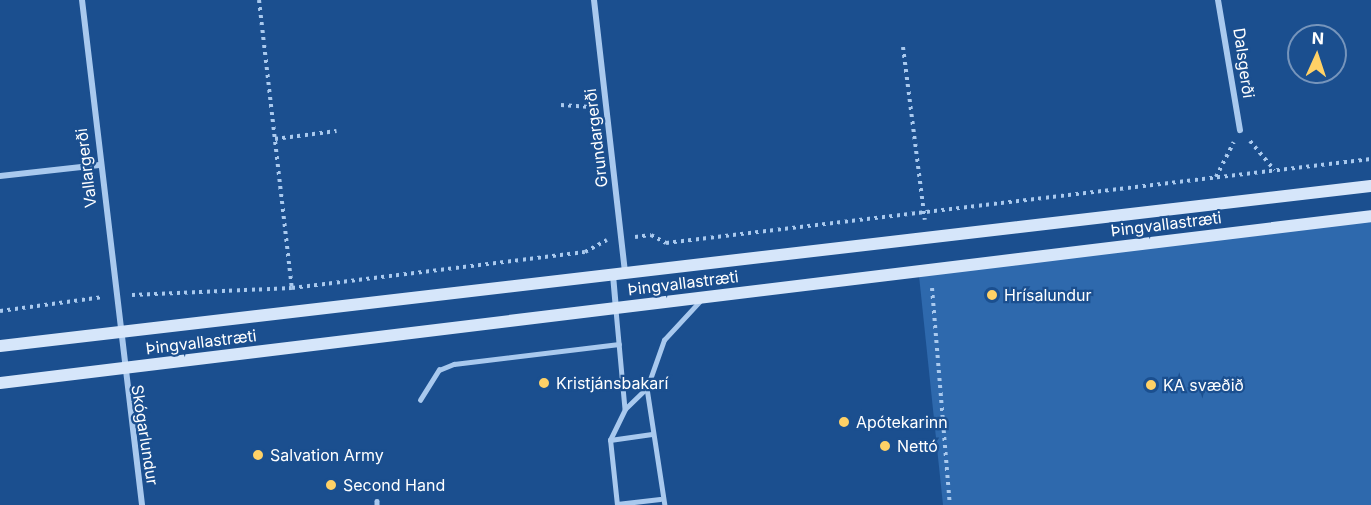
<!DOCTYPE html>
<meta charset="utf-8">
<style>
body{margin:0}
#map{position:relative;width:1371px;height:505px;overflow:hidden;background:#1b4f8f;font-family:Inter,sans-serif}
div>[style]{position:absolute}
.green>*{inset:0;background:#2e69ad}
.path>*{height:4px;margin-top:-2px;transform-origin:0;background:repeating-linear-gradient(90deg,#a9c9ee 0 3px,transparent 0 7.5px)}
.lane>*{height:4.5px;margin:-2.25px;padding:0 2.25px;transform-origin:2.25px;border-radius:2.25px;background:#a9c9ee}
.street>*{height:6px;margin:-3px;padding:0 3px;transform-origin:3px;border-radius:3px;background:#a9c9ee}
.secondary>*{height:12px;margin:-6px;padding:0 6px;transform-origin:6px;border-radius:6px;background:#d6e6fa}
.dots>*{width:16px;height:16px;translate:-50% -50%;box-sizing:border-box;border:3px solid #1b4f8f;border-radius:50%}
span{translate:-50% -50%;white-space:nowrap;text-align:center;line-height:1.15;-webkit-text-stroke:4.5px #1b4f8f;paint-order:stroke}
.street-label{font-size:16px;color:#fff}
.poi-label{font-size:16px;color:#fff}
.left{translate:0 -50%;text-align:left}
.north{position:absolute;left:1287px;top:24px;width:60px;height:60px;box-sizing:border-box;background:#1b4f8f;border:2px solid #7695bc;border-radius:50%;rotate:3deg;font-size:16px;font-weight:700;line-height:24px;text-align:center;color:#fff}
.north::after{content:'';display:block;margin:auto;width:21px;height:27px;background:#ffd166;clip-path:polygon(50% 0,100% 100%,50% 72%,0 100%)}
</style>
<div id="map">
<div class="green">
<i style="clip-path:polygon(1371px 220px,1371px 505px,943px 505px,918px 266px)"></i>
</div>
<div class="path">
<i style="left:259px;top:0;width:290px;rotate:83.5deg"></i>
<i style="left:903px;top:47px;width:174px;rotate:82.8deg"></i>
<i style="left:561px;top:105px;width:30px;rotate:4deg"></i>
<i style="left:275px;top:139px;width:62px;rotate:-7.5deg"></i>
<i style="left:1250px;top:141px;width:38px;rotate:50deg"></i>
<i style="left:1216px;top:177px;width:39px;rotate:-63deg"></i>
<i style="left:635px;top:237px;width:16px;rotate:-7deg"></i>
<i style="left:651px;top:235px;width:17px;rotate:28deg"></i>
<i style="left:666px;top:243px;width:710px;rotate:-6.79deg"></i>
<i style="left:932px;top:288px;width:218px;rotate:85.3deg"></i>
<i style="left:132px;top:295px;width:160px;rotate:-2.5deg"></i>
<i style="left:292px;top:288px;width:295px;rotate:-7deg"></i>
<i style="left:585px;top:252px;width:25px;rotate:-29deg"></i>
<i style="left:0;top:311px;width:104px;rotate:-7.7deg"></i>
</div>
<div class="lane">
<i style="left:616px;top:310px;width:99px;rotate:84.8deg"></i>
<i style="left:647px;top:388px;width:118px;rotate:81.3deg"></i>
<i style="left:420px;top:400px;width:36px;rotate:-58deg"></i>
<i style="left:439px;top:370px;width:16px;rotate:-22deg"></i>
<i style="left:454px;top:364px;width:166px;rotate:-6.9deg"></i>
<i style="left:610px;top:440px;width:42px;rotate:-8.1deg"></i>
<i style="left:377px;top:501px;width:4px;rotate:90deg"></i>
<i style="left:617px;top:504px;width:43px;rotate:-6.6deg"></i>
<i style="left:617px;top:505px;width:65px;rotate:-96.1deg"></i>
<i style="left:610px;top:440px;width:34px;rotate:-64deg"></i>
<i style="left:625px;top:409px;width:30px;rotate:-44deg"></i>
<i style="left:647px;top:388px;width:51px;rotate:-70.5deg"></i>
<i style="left:664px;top:340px;width:53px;rotate:-47.3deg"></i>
</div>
<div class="street">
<i style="left:82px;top:0;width:509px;rotate:83.22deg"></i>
<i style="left:594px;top:0;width:275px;rotate:83.5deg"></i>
<i style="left:1218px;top:0;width:132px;rotate:80.4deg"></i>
<i style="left:0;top:176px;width:100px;rotate:-6.3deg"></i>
<i style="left:613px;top:275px;width:33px;rotate:85deg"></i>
</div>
<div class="secondary">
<i style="left:0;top:346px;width:1380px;rotate:-6.66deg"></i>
<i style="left:0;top:383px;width:1381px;rotate:-6.94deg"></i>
</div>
<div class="dots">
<i style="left:992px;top:295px;background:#ffd166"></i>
<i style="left:544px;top:383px;background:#ffd166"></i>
<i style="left:1151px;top:385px;background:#ffd166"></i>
<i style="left:844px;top:422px;background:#ffd166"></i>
<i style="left:885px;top:446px;background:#ffd166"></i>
<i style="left:258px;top:455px;background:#ffd166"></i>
<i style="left:331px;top:485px;background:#ffd166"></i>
</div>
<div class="street-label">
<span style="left:1244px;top:63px;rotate:82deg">Dalsgerði</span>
<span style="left:596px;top:138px;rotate:-97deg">Grundargerði</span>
<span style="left:86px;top:168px;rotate:-97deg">Vallargerði</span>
<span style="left:1166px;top:224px;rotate:-7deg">Þingvallastræti</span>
<span style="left:683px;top:283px;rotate:-7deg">Þingvallastræti</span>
<span style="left:201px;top:342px;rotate:-7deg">Þingvallastræti</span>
<span style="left:145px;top:435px;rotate:81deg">Skógarlundur</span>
</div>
<div class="poi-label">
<span class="left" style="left:1004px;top:295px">Hrísalundur</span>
<span class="left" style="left:556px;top:383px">Kristjánsbakarí</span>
<span class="left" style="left:1163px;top:385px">KA svæðið</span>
<span class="left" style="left:856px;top:422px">Apótekarinn</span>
<span class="left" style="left:897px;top:446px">Nettó</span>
<span class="left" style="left:270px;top:455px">Salvation Army</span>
<span class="left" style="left:343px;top:485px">Second Hand</span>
</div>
<div class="north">N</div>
</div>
